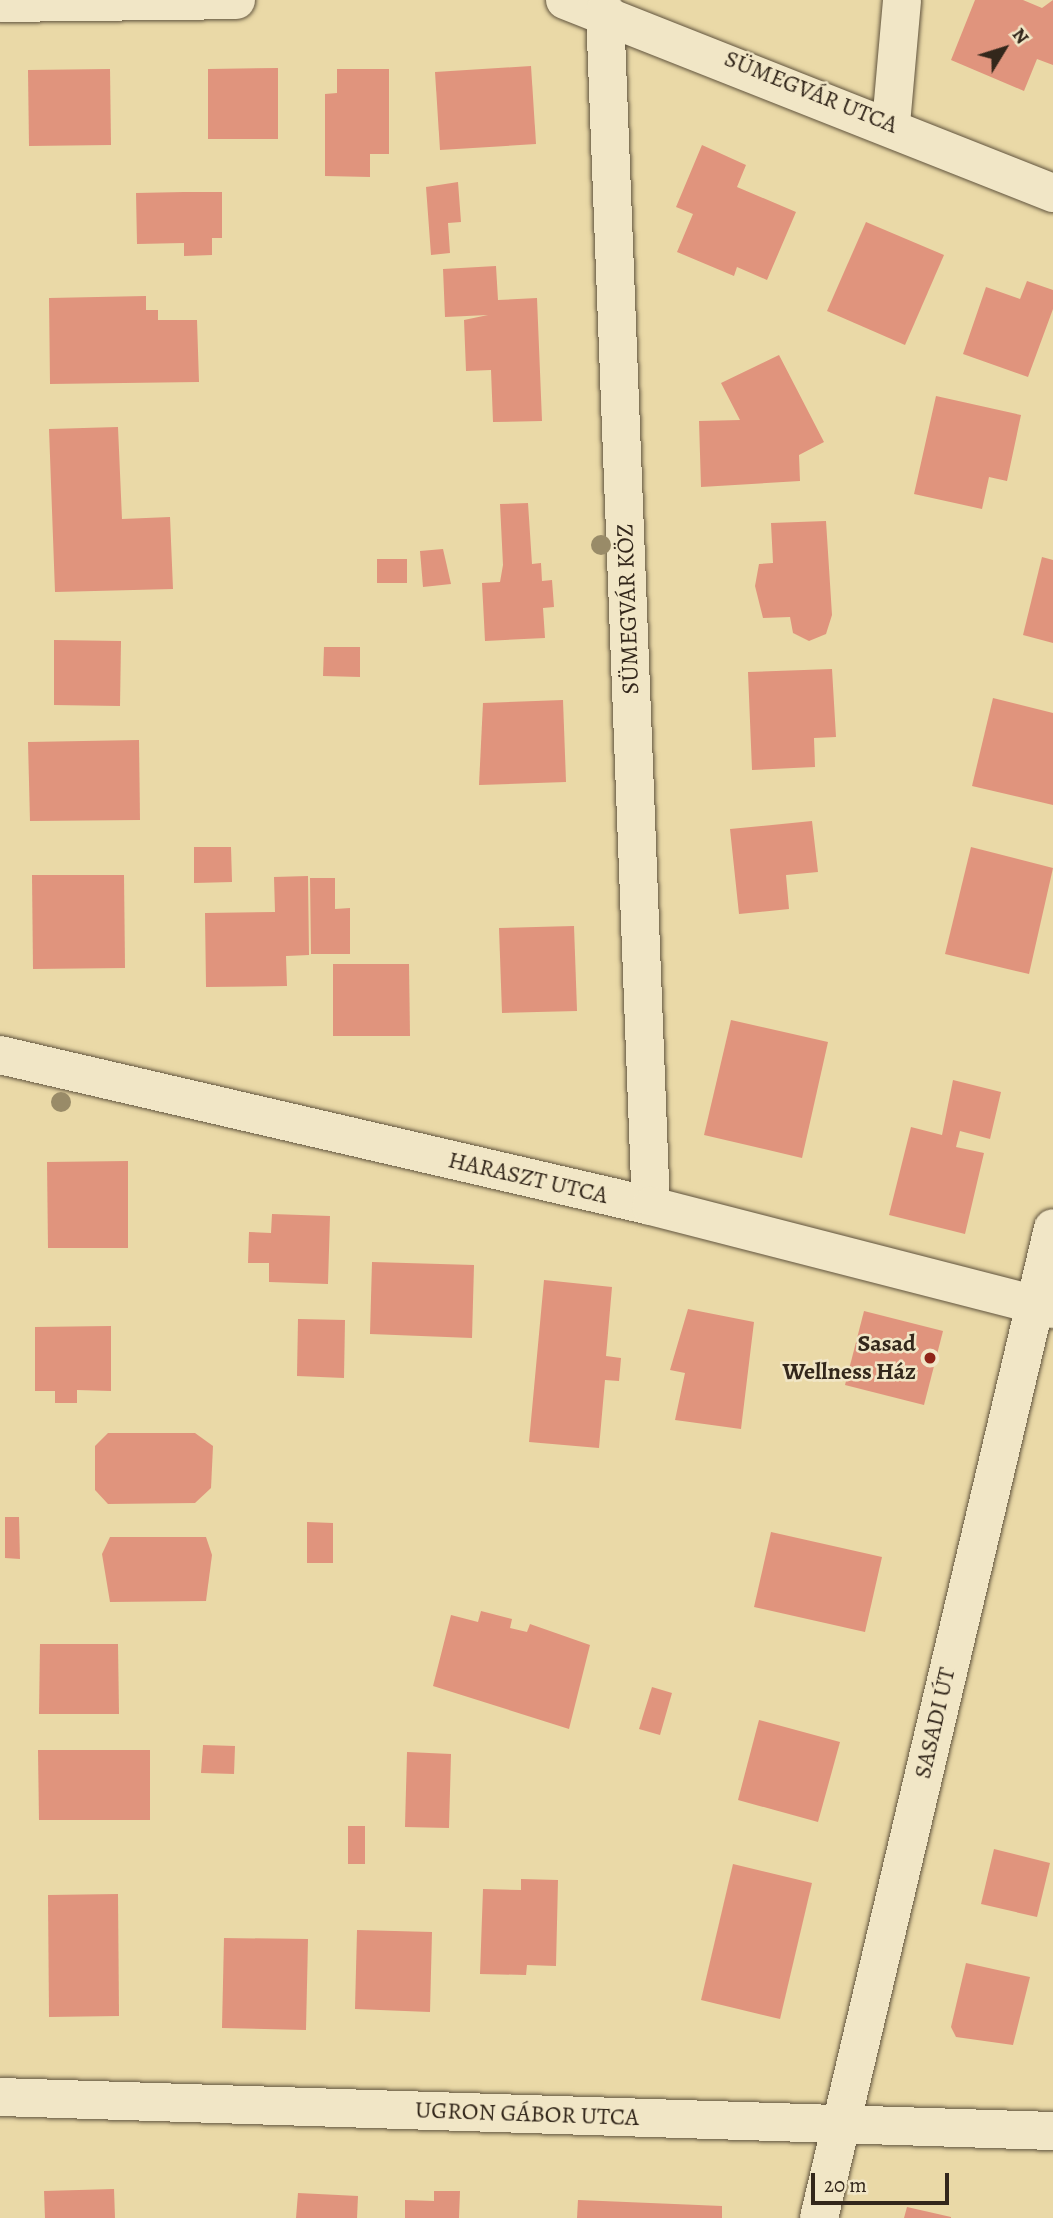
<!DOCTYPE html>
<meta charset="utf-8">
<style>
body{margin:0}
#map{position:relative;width:1053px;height:2218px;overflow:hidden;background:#ead9a7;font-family:Alegreya,serif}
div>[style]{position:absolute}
.building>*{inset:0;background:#e0947d}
.roads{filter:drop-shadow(0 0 2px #61543e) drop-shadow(0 0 2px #61543e)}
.minor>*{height:38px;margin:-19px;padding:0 19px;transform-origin:19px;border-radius:19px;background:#f1e6c6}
.tertiary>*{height:38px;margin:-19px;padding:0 19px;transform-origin:19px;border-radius:19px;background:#f1e6c6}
.trees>*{width:20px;height:20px;margin:-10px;border-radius:50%;background:#998b68}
.dots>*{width:19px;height:19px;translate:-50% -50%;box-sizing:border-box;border:4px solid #f1e6c6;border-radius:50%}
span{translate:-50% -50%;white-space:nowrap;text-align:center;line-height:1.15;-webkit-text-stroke:5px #f1e6c6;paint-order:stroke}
.street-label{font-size:24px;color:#33271b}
.poi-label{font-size:24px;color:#33271b;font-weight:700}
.right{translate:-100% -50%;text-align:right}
.north{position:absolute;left:969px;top:14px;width:70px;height:70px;-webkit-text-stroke:5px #f1e6c6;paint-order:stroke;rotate:52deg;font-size:19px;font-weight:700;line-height:28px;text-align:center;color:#33271b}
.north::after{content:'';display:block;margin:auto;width:24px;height:32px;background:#33271b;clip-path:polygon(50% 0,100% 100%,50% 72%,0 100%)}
.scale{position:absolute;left:811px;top:2173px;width:138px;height:32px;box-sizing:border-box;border:4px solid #33271b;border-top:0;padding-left:9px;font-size:21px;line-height:24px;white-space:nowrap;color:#33271b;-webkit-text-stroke:5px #f1e6c6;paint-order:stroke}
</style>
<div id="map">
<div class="building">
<i style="clip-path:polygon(975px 0,1023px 0,1042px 8px,1053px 0,1053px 65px,1037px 59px,1024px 91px,951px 60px)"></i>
<i style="clip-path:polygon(531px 66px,536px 144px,440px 150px,435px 72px)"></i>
<i style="clip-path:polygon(278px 68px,278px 139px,208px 139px,208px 69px)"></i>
<i style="clip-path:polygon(110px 69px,111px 145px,29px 146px,28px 70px)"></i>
<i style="clip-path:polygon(337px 69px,389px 69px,389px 154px,370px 154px,370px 177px,325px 176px,325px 94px,337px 93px)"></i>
<i style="clip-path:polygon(702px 145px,746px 165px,737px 187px,796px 212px,767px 280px,737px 267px,734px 276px,677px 252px,693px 214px,676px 207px)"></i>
<i style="clip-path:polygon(458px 182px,461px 222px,448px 223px,450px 253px,431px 255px,426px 187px)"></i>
<i style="clip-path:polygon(184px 192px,222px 192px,222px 238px,212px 238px,212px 255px,184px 256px,184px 243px,137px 244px,136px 193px)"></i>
<i style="clip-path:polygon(866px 222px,944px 255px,905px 345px,827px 311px)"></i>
<i style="clip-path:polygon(496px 266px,498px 300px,537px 298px,542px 421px,493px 422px,491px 370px,466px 371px,464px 320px,488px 315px,445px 317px,443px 269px)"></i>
<i style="clip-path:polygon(1027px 281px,1053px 290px,1053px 309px,1028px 377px,963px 354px,986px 287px,1020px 299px)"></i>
<i style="clip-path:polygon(146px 296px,146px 310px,158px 310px,158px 320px,197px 320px,199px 382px,50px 384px,49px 298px)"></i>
<i style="clip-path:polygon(779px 355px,824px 442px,799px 455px,800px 481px,701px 487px,699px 421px,740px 420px,721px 383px)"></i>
<i style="clip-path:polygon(936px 396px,1021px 415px,1007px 481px,989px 477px,982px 509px,914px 494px)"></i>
<i style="clip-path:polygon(118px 427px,122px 519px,170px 517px,173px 589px,55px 592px,49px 429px)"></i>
<i style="clip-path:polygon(528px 503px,532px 564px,541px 563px,542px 581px,552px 580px,554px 607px,543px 608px,545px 638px,485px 641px,482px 583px,500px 582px,503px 565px,500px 504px)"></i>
<i style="clip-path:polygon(826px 521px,832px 615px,826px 634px,809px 641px,793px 633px,790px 617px,763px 618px,755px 586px,759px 564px,773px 563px,771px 523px)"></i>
<i style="clip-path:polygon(443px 549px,451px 584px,423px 587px,420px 551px)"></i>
<i style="clip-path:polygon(1042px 557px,1053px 560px,1053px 643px,1023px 635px)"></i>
<i style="clip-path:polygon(377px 559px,407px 559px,407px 583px,377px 583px)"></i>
<i style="clip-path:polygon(54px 640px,121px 641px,120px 706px,54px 705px)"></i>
<i style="clip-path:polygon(324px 647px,360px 647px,360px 677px,323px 676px)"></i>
<i style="clip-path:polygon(832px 669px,836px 737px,814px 738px,815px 767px,752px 770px,748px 672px)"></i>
<i style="clip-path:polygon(993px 698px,1053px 713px,1053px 805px,972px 786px)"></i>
<i style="clip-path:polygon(563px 700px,566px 782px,479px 785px,483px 703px)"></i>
<i style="clip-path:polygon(139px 740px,140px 820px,30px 821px,28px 742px)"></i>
<i style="clip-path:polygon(812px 821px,818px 872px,786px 875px,789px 909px,739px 914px,730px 829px)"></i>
<i style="clip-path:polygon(194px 847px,231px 847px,232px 882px,194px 883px)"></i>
<i style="clip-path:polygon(971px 847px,1053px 868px,1029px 974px,945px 954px)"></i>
<i style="clip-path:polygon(32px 875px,124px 875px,125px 968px,33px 969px)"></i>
<i style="clip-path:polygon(308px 876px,309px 955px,286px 956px,287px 986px,206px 987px,205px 913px,275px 912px,274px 877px)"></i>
<i style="clip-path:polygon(310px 878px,335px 878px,335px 909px,350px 908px,350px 954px,311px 954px)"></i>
<i style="clip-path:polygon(574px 926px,577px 1011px,502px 1013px,499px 928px)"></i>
<i style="clip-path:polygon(333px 964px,409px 964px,410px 1036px,333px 1036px)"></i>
<i style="clip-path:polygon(731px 1020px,828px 1042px,802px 1158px,704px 1135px)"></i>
<i style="clip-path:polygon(953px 1080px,1001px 1092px,990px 1139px,960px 1131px,956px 1147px,984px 1153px,965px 1234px,889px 1215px,911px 1127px,942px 1135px)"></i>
<i style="clip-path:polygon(128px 1161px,128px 1248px,48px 1248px,47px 1162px)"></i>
<i style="clip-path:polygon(272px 1214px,330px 1216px,328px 1284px,269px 1282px,269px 1263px,248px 1263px,249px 1232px,271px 1233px)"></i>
<i style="clip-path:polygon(372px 1262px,474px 1265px,472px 1338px,370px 1334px)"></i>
<i style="clip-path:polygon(544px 1280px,612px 1287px,606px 1356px,621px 1358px,619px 1381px,605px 1380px,599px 1448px,529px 1442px)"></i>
<i style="clip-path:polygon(688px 1309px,754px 1322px,741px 1429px,675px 1420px,685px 1373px,670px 1370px)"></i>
<i style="clip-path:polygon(864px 1311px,943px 1331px,924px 1405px,845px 1385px)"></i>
<i style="clip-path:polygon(298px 1319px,345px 1320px,344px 1378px,297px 1376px)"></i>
<i style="clip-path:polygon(111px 1326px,111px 1391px,77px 1390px,77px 1403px,55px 1403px,55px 1391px,35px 1391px,35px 1327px)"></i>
<i style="clip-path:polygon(108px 1433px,195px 1433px,213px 1446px,211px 1488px,195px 1503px,108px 1504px,95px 1490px,95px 1446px)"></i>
<i style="clip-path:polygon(5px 1517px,19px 1517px,20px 1559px,5px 1558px)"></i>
<i style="clip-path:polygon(307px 1522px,333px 1523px,333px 1563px,307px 1563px)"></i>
<i style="clip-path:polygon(771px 1532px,882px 1557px,865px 1632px,754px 1607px)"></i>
<i style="clip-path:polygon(110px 1537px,206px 1537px,212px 1555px,206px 1601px,110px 1602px,102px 1554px)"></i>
<i style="clip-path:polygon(481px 1611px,512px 1619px,510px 1628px,527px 1632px,530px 1624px,590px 1645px,569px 1729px,433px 1686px,451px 1615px,478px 1622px)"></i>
<i style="clip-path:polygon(40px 1644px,118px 1644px,119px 1714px,39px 1714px)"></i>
<i style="clip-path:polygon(652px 1687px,672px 1693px,660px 1735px,639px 1729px)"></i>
<i style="clip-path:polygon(759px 1720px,840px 1742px,818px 1822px,738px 1800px)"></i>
<i style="clip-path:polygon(203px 1745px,235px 1746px,234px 1774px,201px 1773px)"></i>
<i style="clip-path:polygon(38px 1750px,150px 1750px,150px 1820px,39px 1820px)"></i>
<i style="clip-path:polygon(407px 1752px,451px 1754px,449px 1828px,405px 1827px)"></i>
<i style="clip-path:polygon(348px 1826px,365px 1826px,365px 1864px,348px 1864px)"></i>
<i style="clip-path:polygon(994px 1849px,1050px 1863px,1037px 1917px,981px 1904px)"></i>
<i style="clip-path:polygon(733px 1864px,812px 1883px,780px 2019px,701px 2000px)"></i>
<i style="clip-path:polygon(521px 1879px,558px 1880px,556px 1966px,527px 1965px,526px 1975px,480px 1974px,483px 1889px,521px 1890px)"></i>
<i style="clip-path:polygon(118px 1894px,119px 2016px,49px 2017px,48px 1895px)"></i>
<i style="clip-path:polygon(357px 1930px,432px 1932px,430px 2012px,355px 2009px)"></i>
<i style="clip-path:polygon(224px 1938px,308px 1939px,306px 2030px,222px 2028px)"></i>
<i style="clip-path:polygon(966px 1963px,1030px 1977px,1013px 2045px,956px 2037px,951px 2027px)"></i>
<i style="clip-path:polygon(114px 2189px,115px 2218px,45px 2218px,44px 2191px)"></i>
<i style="clip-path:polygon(434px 2191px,460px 2191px,459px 2218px,405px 2218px,405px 2200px,434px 2201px)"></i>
<i style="clip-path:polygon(298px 2193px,358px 2196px,357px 2218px,296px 2218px)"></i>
<i style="clip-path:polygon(578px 2200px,722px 2206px,722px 2218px,577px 2218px)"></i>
<i style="clip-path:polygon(907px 2207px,951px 2217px,951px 2218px,904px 2218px)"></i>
</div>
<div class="roads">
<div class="minor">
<i style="left:565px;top:0;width:525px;rotate:21.58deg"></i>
<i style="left:0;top:3px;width:236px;rotate:-0.7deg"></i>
<i style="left:605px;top:11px;width:1196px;rotate:87.8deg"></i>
<i style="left:891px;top:124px;width:124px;rotate:-84.9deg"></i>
<i style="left:0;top:1055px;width:668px;rotate:13.06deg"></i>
<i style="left:651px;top:1206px;width:415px;rotate:14.4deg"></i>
<i style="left:0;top:2097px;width:1054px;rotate:1.85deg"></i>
</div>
<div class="tertiary">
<i style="left:819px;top:2218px;width:1017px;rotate:-76.7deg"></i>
</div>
</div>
<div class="trees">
<i style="left:601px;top:545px"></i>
<i style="left:61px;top:1102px"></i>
</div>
<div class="dots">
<i style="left:930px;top:1358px;background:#8f2418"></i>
</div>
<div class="street-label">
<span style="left:811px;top:92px;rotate:22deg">SÜMEGVÁR UTCA</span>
<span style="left:628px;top:609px;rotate:-92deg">SÜMEGVÁR KÖZ</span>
<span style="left:528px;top:1178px;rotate:13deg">HARASZT UTCA</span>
<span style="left:935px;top:1723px;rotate:-77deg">SASADI ÚT</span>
<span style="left:527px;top:2114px;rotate:2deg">UGRON GÁBOR UTCA</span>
</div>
<div class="poi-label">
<span class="right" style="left:916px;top:1358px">Sasad<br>Wellness Ház</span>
</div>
<div class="north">N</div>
<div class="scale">20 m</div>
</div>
